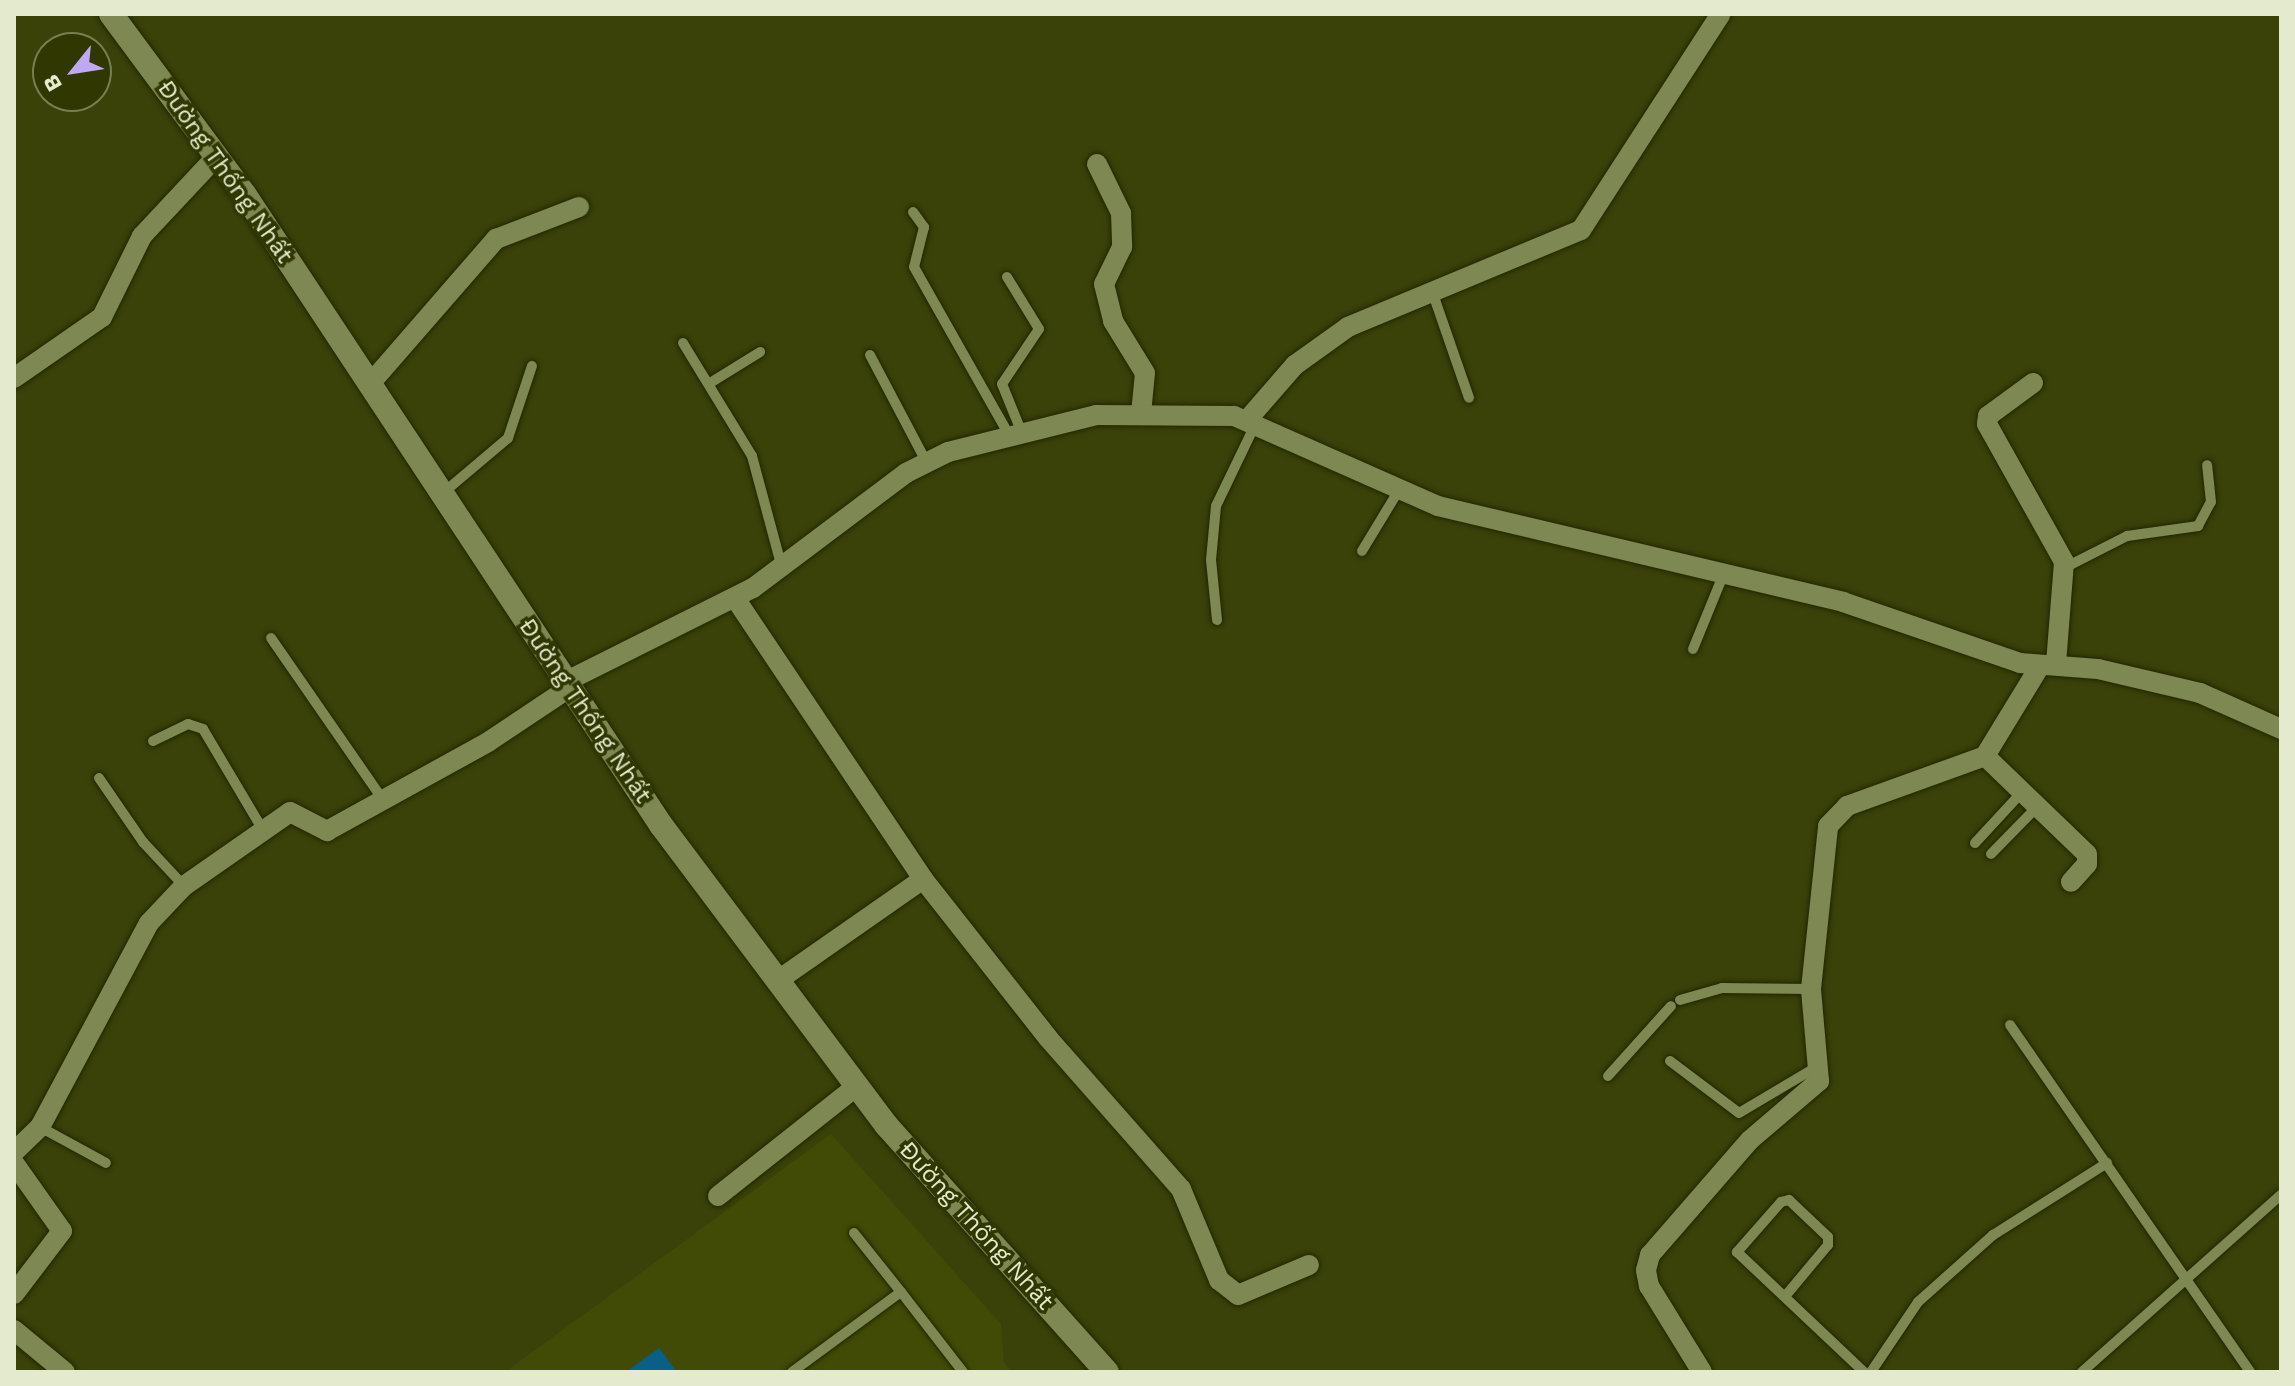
<!DOCTYPE html>
<meta charset="utf-8">
<style>
body{margin:0}
#map{position:relative;width:2295px;height:1386px;overflow:hidden;background:#3a4109;font-family:"Work Sans",sans-serif}
div>[style]{position:absolute}
.built>*{inset:0;background:#424b06}
.building>*{inset:0;background:#085f88}
.roads{filter:drop-shadow(0 0 2px #222700) drop-shadow(0 0 2px #222700)}
.lane>*{height:10px;margin:-5px;padding:0 5px;transform-origin:5px;border-radius:5px;background:#7e8852}
.street>*{height:20px;margin:-10px;padding:0 10px;transform-origin:10px;border-radius:10px;background:#7e8852}
.secondary>*{height:24px;margin:-12px;padding:0 12px;transform-origin:12px;border-radius:12px;background:#7e8852}
span{translate:-50% -50%;white-space:nowrap;text-align:center;line-height:1.15;-webkit-text-stroke:7px #303700;paint-order:stroke}
.street-label{font-size:24px;color:#e3eacd}
.frame{position:absolute;inset:0;border:16px solid #e3eacd;pointer-events:none}
.north{position:absolute;left:32px;top:32px;width:80px;height:80px;box-sizing:border-box;background:#303700;border:2px solid #787f52;border-radius:50%;rotate:240deg;font-size:22px;font-weight:700;line-height:32px;text-align:center;color:#e3eacd}
.north::after{content:'';display:block;margin:auto;width:28px;height:36px;background:#bfa9f4;clip-path:polygon(50% 0,100% 100%,50% 72%,0 100%)}
</style>
<div id="map">
<div class="built">
<i style="clip-path:polygon(831px 1134px,1001px 1324px,1004px 1362px,1012px 1372px,505px 1372px)"></i>
</div>
<div class="building">
<i style="clip-path:polygon(659px 1348px,677px 1372px,626px 1372px)"></i>
</div>
<div class="roads">
<div class="lane">
<i style="left:913px;top:212px;width:19px;rotate:54deg"></i>
<i style="left:924px;top:227px;width:41px;rotate:104deg"></i>
<i style="left:914px;top:267px;width:193px;rotate:60.5deg"></i>
<i style="left:1007px;top:277px;width:61px;rotate:58.4deg"></i>
<i style="left:1039px;top:329px;width:66px;rotate:123.9deg"></i>
<i style="left:1002px;top:384px;width:53px;rotate:67.8deg"></i>
<i style="left:1432px;top:291px;width:113px;rotate:70.9deg"></i>
<i style="left:683px;top:343px;width:132px;rotate:58.6deg"></i>
<i style="left:752px;top:456px;width:116px;rotate:75deg"></i>
<i style="left:870px;top:355px;width:120px;rotate:62.2deg"></i>
<i style="left:710px;top:383px;width:59px;rotate:-31.8deg"></i>
<i style="left:443px;top:493px;width:85px;rotate:-40.2deg"></i>
<i style="left:508px;top:438px;width:76px;rotate:-71.6deg"></i>
<i style="left:1362px;top:551px;width:71px;rotate:-58.8deg"></i>
<i style="left:2064px;top:568px;width:71px;rotate:-26.9deg"></i>
<i style="left:2127px;top:536px;width:72px;rotate:-8deg"></i>
<i style="left:2198px;top:526px;width:27px;rotate:-62deg"></i>
<i style="left:2211px;top:502px;width:37px;rotate:-96deg"></i>
<i style="left:1217px;top:620px;width:60px;rotate:-95.7deg"></i>
<i style="left:1211px;top:560px;width:54px;rotate:-84.7deg"></i>
<i style="left:1216px;top:506px;width:90px;rotate:-64.3deg"></i>
<i style="left:271px;top:638px;width:197px;rotate:55.3deg"></i>
<i style="left:1693px;top:649px;width:77px;rotate:-67.8deg"></i>
<i style="left:153px;top:741px;width:39px;rotate:-26deg"></i>
<i style="left:188px;top:724px;width:16px;rotate:18deg"></i>
<i style="left:203px;top:729px;width:117px;rotate:59.3deg"></i>
<i style="left:99px;top:778px;width:78px;rotate:55.5deg"></i>
<i style="left:143px;top:842px;width:60px;rotate:47deg"></i>
<i style="left:1975px;top:843px;width:69px;rotate:-47.3deg"></i>
<i style="left:1991px;top:854px;width:66px;rotate:-45.6deg"></i>
<i style="left:1680px;top:1000px;width:44px;rotate:-15.9deg"></i>
<i style="left:1722px;top:988px;width:89px;rotate:0.6deg"></i>
<i style="left:2010px;top:1025px;width:422px;rotate:55.3deg"></i>
<i style="left:1670px;top:1061px;width:86px;rotate:37deg"></i>
<i style="left:1739px;top:1113px;width:92px;rotate:-30.7deg"></i>
<i style="left:1608px;top:1076px;width:94px;rotate:-48deg"></i>
<i style="left:40px;top:1127px;width:75px;rotate:28.6deg"></i>
<i style="left:854px;top:1233px;width:75px;rotate:51.5deg"></i>
<i style="left:1787px;top:1294px;width:64px;rotate:-50.1deg"></i>
<i style="left:1828px;top:1245px;width:8px;rotate:-90deg"></i>
<i style="left:1828px;top:1237px;width:54px;rotate:-136.5deg"></i>
<i style="left:1789px;top:1200px;width:8px;rotate:166deg"></i>
<i style="left:1781px;top:1202px;width:67px;rotate:131.3deg"></i>
<i style="left:1737px;top:1252px;width:175px;rotate:43.4deg"></i>
<i style="left:792px;top:1372px;width:135px;rotate:-36.3deg"></i>
<i style="left:901px;top:1292px;width:101px;rotate:52.2deg"></i>
<i style="left:1871px;top:1372px;width:84px;rotate:-56.1deg"></i>
<i style="left:1918px;top:1302px;width:101px;rotate:-41.8deg"></i>
<i style="left:1993px;top:1235px;width:135px;rotate:-32.3deg"></i>
<i style="left:2082px;top:1372px;width:266px;rotate:-41.7deg"></i>
</div>
<div class="street">
<i style="left:1097px;top:164px;width:55px;rotate:63.9deg"></i>
<i style="left:1121px;top:213px;width:34px;rotate:88deg"></i>
<i style="left:1122px;top:247px;width:41px;rotate:115.9deg"></i>
<i style="left:1104px;top:284px;width:38px;rotate:76deg"></i>
<i style="left:1113px;top:321px;width:61px;rotate:58.4deg"></i>
<i style="left:1145px;top:373px;width:41px;rotate:95.6deg"></i>
<i style="left:14px;top:378px;width:107px;rotate:-34.7deg"></i>
<i style="left:102px;top:317px;width:90px;rotate:-63.7deg"></i>
<i style="left:142px;top:236px;width:108px;rotate:-46.9deg"></i>
<i style="left:2033px;top:383px;width:56px;rotate:143.7deg"></i>
<i style="left:1988px;top:416px;width:8px;rotate:97deg"></i>
<i style="left:1987px;top:424px;width:158px;rotate:60.8deg"></i>
<i style="left:2064px;top:562px;width:101px;rotate:94.5deg"></i>
<i style="left:369px;top:385px;width:194px;rotate:-49deg"></i>
<i style="left:496px;top:239px;width:89px;rotate:-21.1deg"></i>
<i style="left:1248px;top:419px;width:72px;rotate:-49deg"></i>
<i style="left:1295px;top:365px;width:65px;rotate:-35.6deg"></i>
<i style="left:1348px;top:327px;width:252px;rotate:-22.6deg"></i>
<i style="left:1581px;top:230px;width:257px;rotate:-57.1deg"></i>
<i style="left:735px;top:598px;width:338px;rotate:56.2deg"></i>
<i style="left:923px;top:879px;width:202px;rotate:51.8deg"></i>
<i style="left:1048px;top:1038px;width:201px;rotate:48.6deg"></i>
<i style="left:1181px;top:1189px;width:99px;rotate:67.3deg"></i>
<i style="left:1219px;top:1280px;width:24px;rotate:38deg"></i>
<i style="left:1238px;top:1295px;width:77px;rotate:-22.9deg"></i>
<i style="left:565px;top:682px;width:210px;rotate:-26.6deg"></i>
<i style="left:753px;top:588px;width:191px;rotate:-36.9deg"></i>
<i style="left:906px;top:473px;width:47px;rotate:-26.6deg"></i>
<i style="left:948px;top:452px;width:153px;rotate:-14deg"></i>
<i style="left:1096px;top:415px;width:138px;rotate:0.4deg"></i>
<i style="left:1234px;top:416px;width:223px;rotate:23.8deg"></i>
<i style="left:1438px;top:506px;width:416px;rotate:13.3deg"></i>
<i style="left:1843px;top:602px;width:187px;rotate:19deg"></i>
<i style="left:2020px;top:663px;width:78px;rotate:4.4deg"></i>
<i style="left:2098px;top:669px;width:105px;rotate:13.2deg"></i>
<i style="left:2200px;top:693px;width:89px;rotate:24deg"></i>
<i style="left:1985px;top:756px;width:141px;rotate:43.9deg"></i>
<i style="left:2087px;top:854px;width:10px;rotate:90deg"></i>
<i style="left:2087px;top:864px;width:24px;rotate:132deg"></i>
<i style="left:777px;top:981px;width:178px;rotate:-34.9deg"></i>
<i style="left:14px;top:1152px;width:36px;rotate:-44deg"></i>
<i style="left:40px;top:1127px;width:231px;rotate:-61.9deg"></i>
<i style="left:149px;top:923px;width:51px;rotate:-46.6deg"></i>
<i style="left:184px;top:886px;width:129px;rotate:-34.9deg"></i>
<i style="left:290px;top:812px;width:42px;rotate:27.2deg"></i>
<i style="left:327px;top:831px;width:184px;rotate:-28.9deg"></i>
<i style="left:488px;top:742px;width:97px;rotate:-33.7deg"></i>
<i style="left:14px;top:1163px;width:83px;rotate:54.8deg"></i>
<i style="left:62px;top:1231px;width:79px;rotate:127.3deg"></i>
<i style="left:718px;top:1196px;width:177px;rotate:-38.4deg"></i>
<i style="left:14px;top:1330px;width:66px;rotate:39.5deg"></i>
<i style="left:1702px;top:1372px;width:101px;rotate:-121.6deg"></i>
<i style="left:1649px;top:1286px;width:16px;rotate:-101deg"></i>
<i style="left:1646px;top:1270px;width:16px;rotate:-75deg"></i>
<i style="left:1650px;top:1255px;width:152px;rotate:-49deg"></i>
<i style="left:1750px;top:1140px;width:91px;rotate:-40.5deg"></i>
<i style="left:1819px;top:1081px;width:92px;rotate:-95deg"></i>
<i style="left:1811px;top:989px;width:164px;rotate:-84deg"></i>
<i style="left:1828px;top:826px;width:28px;rotate:-46deg"></i>
<i style="left:1847px;top:806px;width:147px;rotate:-19.9deg"></i>
<i style="left:1985px;top:756px;width:105px;rotate:-58.6deg"></i>
</div>
<div class="secondary">
<i style="left:111px;top:14px;width:225px;rotate:53.5deg"></i>
<i style="left:245px;top:195px;width:755px;rotate:56.56deg"></i>
<i style="left:661px;top:825px;width:376px;rotate:53.1deg"></i>
<i style="left:887px;top:1126px;width:330px;rotate:48.2deg"></i>
</div>
</div>
<div class="street-label">
<span style="left:225px;top:172px;rotate:55deg">Đường Thống Nhất</span>
<span style="left:585px;top:711px;rotate:56deg">Đường Thống Nhất</span>
<span style="left:976px;top:1226px;rotate:48deg">Đường Thống Nhất</span>
</div>
<div class="frame"></div>
<div class="north">B</div>
</div>
